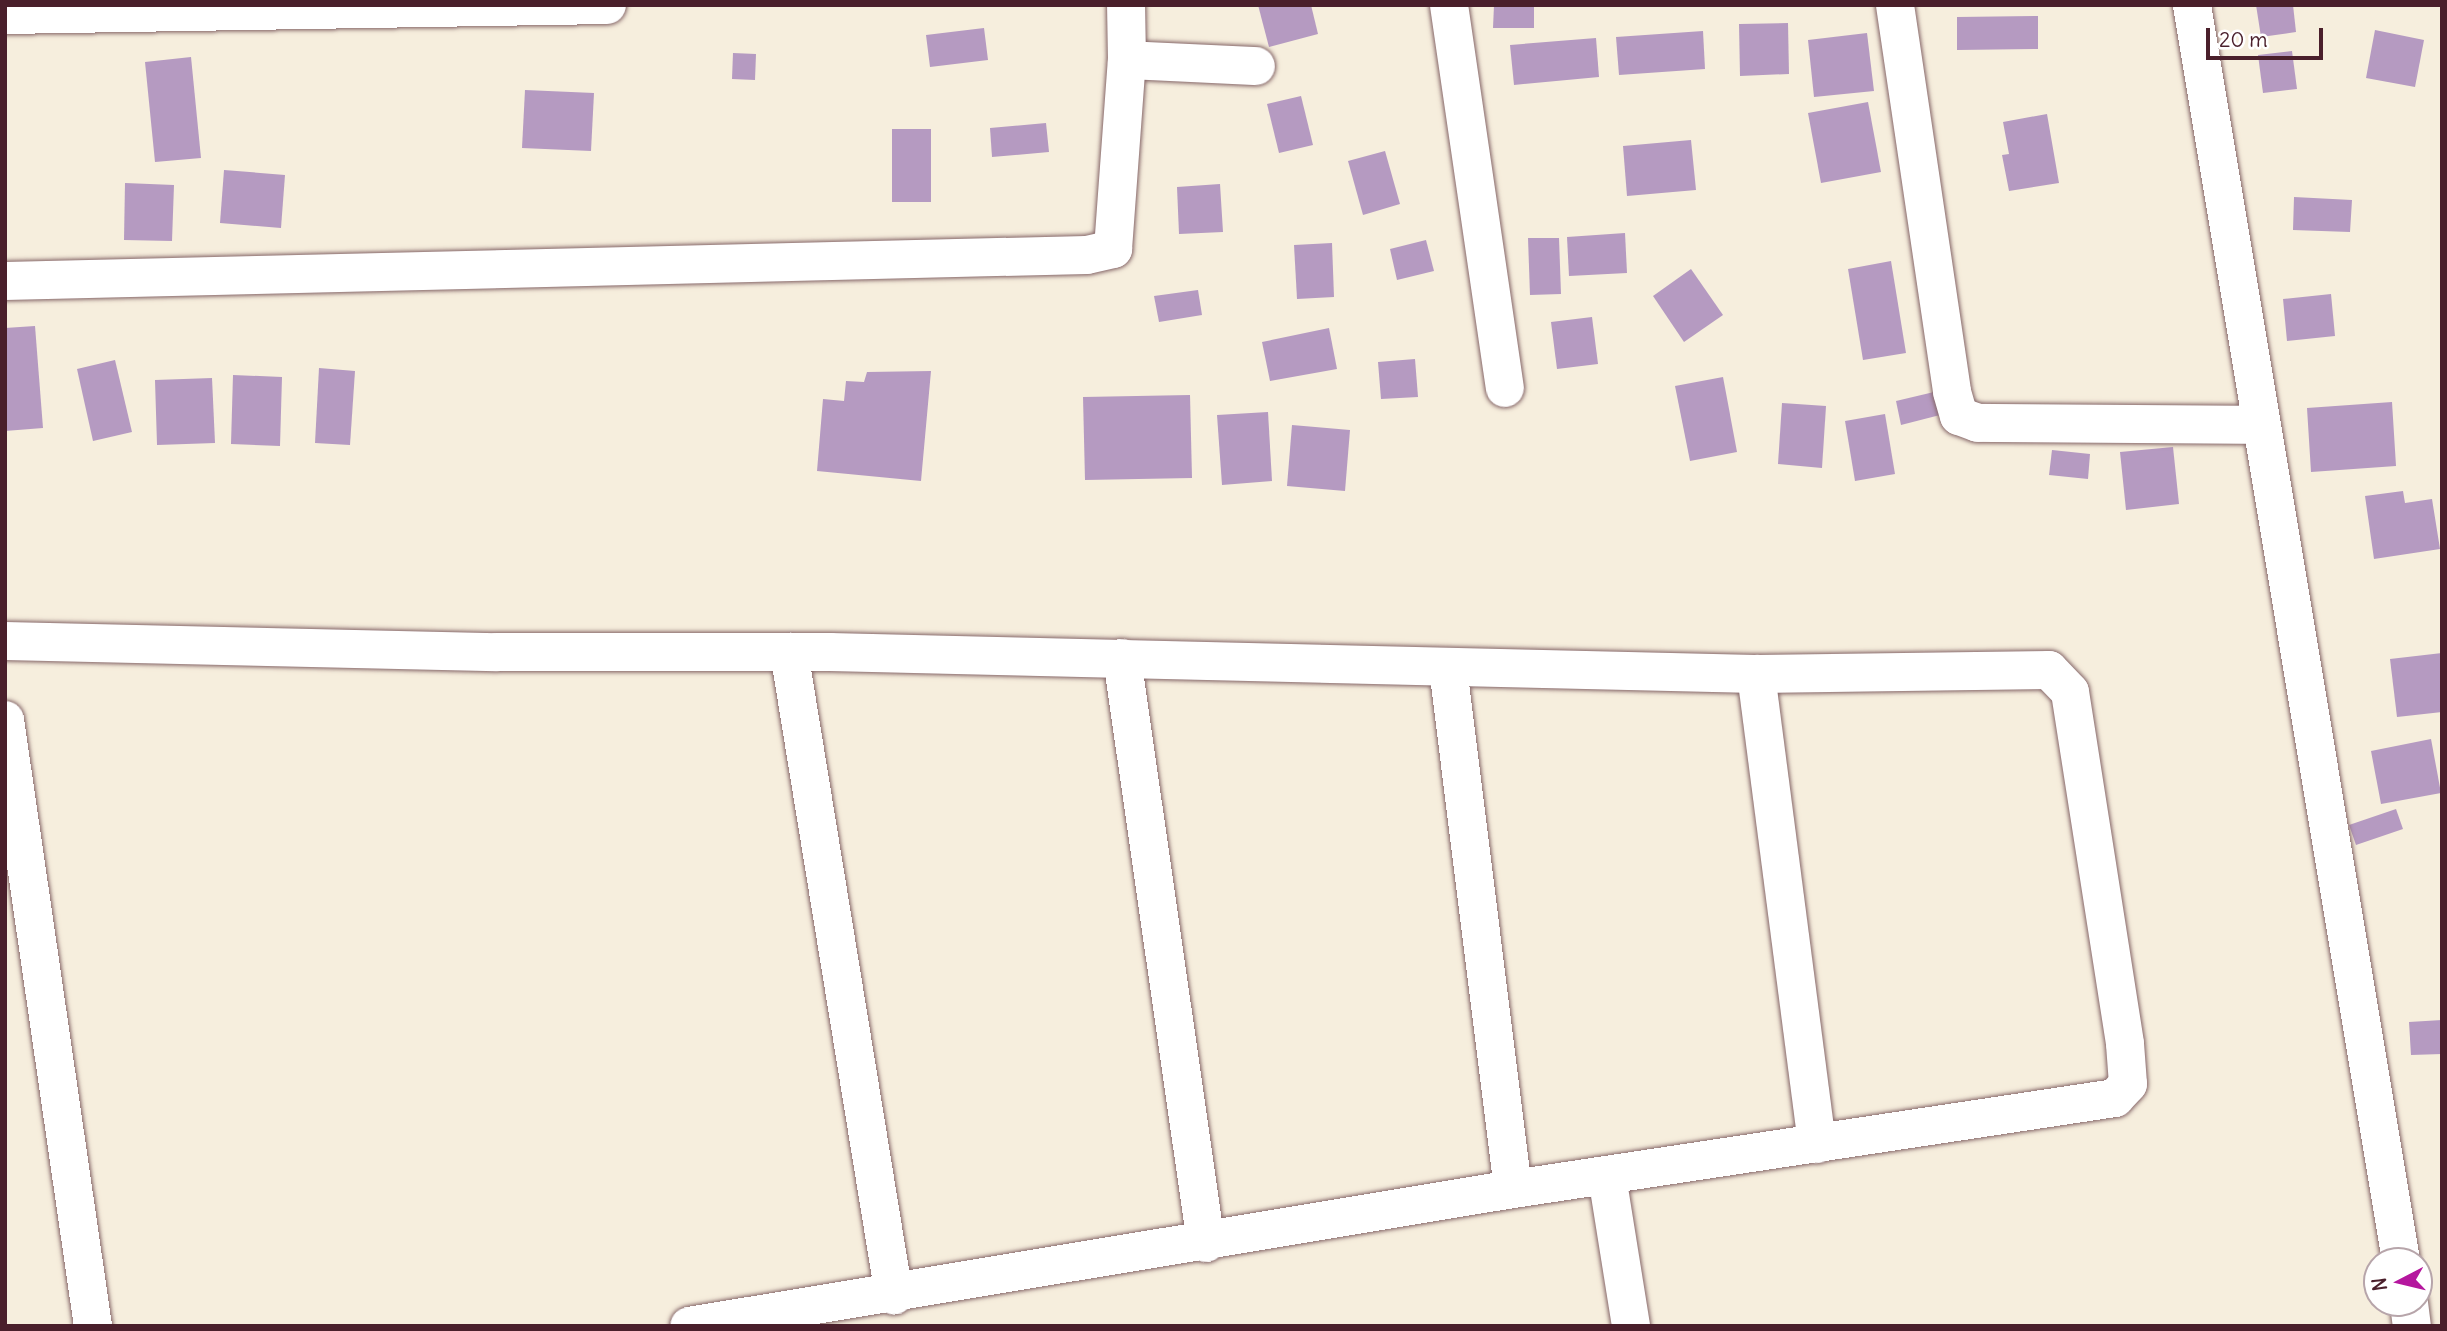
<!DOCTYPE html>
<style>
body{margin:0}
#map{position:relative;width:2447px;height:1331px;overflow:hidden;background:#f6eedd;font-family:Delius,sans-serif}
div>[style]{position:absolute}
.building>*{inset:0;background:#b59ac1}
.roads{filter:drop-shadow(0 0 2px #866769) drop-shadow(0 0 2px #866769)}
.minor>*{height:38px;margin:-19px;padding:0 19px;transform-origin:19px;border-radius:19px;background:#fff}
span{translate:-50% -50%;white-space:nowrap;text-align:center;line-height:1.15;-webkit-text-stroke:5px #fff;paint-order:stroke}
.frame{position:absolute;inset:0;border:7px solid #4a1f2b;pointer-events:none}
.north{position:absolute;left:2363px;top:1247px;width:70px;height:70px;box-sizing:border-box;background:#fff;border:2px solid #b7a5aa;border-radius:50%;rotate:263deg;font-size:19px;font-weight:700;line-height:28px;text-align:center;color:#4a1f2b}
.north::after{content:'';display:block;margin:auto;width:24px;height:32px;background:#b5179e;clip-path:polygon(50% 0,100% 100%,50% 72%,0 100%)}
.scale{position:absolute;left:2206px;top:28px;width:117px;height:32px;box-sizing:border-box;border:4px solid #4a1f2b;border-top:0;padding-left:9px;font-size:21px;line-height:24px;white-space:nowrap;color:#4a1f2b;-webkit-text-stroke:5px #fff;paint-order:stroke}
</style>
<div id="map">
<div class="building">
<i style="clip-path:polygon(1258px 5px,1311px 5px,1318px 34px,1269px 47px)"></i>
<i style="clip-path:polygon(1494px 5px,1534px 6px,1534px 28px,1493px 28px)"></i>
<i style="clip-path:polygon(2256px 5px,2293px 5px,2296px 32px,2261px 37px)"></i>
<i style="clip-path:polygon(2038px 16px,2038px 49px,1957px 50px,1957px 17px)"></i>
<i style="clip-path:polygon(1788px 23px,1789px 74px,1740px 76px,1739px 24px)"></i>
<i style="clip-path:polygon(984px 28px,988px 60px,930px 67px,926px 35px)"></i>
<i style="clip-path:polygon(2375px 30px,2424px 40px,2415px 87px,2366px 78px)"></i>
<i style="clip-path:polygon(1703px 31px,1705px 69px,1619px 75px,1616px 37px)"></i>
<i style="clip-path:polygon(1867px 33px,1874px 91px,1814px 97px,1808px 40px)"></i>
<i style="clip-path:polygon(1596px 38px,1599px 77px,1514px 85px,1510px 45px)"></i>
<i style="clip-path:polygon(2292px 51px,2297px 89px,2263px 93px,2258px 55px)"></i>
<i style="clip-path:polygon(733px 53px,756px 54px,755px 80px,732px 79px)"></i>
<i style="clip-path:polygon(191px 57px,201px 158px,155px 162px,145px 62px)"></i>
<i style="clip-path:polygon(525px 90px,594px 93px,591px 151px,522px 148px)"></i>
<i style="clip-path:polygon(1301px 96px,1313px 145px,1279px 153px,1267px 104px)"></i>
<i style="clip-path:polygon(1868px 102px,1881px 172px,1821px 183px,1808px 113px)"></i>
<i style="clip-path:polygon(2047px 114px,2059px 183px,2009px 191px,2002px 155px,2009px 154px,2003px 122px)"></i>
<i style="clip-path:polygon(1046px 123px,1049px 152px,992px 157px,990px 128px)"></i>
<i style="clip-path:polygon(892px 129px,931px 129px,931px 202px,892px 202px)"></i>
<i style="clip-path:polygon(1691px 140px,1696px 190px,1627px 196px,1623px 146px)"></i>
<i style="clip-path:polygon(1385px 151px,1400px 204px,1363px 215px,1348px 161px)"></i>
<i style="clip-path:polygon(224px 170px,285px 175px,281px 228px,220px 223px)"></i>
<i style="clip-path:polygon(125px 183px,174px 185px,172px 241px,124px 240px)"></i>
<i style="clip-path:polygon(1220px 184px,1223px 232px,1179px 234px,1177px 187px)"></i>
<i style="clip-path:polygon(2294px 197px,2352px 200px,2350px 232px,2293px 230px)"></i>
<i style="clip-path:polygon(1625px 233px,1627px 273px,1569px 276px,1567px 237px)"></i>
<i style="clip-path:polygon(1528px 238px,1559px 238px,1561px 294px,1530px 295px)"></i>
<i style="clip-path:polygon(1426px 240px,1434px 271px,1397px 280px,1390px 249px)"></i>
<i style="clip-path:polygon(1332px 243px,1334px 297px,1297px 299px,1294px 245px)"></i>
<i style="clip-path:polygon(1891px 261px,1906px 353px,1863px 360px,1848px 269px)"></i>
<i style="clip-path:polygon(1691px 269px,1723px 315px,1684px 342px,1653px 296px)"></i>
<i style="clip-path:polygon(1198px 290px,1202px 315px,1159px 322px,1154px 296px)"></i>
<i style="clip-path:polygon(2331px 294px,2335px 336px,2287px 341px,2283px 299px)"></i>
<i style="clip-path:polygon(1592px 317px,1598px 364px,1557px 369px,1551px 322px)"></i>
<i style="clip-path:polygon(35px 326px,43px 428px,5px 431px,5px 328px)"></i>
<i style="clip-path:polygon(1329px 328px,1337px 369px,1270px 381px,1262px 342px)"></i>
<i style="clip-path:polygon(1415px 359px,1418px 397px,1381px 399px,1378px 362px)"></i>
<i style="clip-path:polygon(115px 360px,132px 432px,93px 441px,77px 369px)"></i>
<i style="clip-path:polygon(319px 368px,355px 371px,350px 445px,315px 443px)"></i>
<i style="clip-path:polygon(931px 371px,921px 481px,817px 471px,823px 399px,844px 401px,846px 381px,864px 382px,867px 372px)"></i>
<i style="clip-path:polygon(233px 375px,282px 377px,280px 446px,231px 444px)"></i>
<i style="clip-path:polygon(1723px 377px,1737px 452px,1690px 461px,1675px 386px)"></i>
<i style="clip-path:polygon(212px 378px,215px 443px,157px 445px,155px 380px)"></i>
<i style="clip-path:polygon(1934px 392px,1940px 415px,1901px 425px,1896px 401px)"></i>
<i style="clip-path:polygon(1190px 395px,1192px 478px,1085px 480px,1083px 397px)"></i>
<i style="clip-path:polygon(2392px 402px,2396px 466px,2311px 472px,2307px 408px)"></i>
<i style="clip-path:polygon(1782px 403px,1826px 406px,1822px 468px,1778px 464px)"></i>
<i style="clip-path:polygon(1268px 412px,1272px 481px,1222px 485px,1217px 415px)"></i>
<i style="clip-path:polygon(1885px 414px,1895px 474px,1855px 481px,1845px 421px)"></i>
<i style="clip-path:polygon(1292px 425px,1350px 430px,1345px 491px,1287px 486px)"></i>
<i style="clip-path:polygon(2173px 447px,2179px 504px,2126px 510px,2120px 452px)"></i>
<i style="clip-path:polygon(2052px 450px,2090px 454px,2088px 479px,2049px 475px)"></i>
<i style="clip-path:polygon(2403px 491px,2405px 503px,2432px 499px,2440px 549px,2374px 559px,2365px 496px)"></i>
<i style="clip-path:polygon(2442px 653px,2442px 712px,2397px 717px,2390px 659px)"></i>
<i style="clip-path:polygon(2431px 739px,2441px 793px,2381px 804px,2371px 751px)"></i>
<i style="clip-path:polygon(2396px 809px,2403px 829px,2356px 845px,2349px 825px)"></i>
<i style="clip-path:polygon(2442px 1020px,2442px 1054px,2411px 1055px,2409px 1022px)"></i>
</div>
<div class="roads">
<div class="minor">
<i style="left:1449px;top:5px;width:387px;rotate:81.7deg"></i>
<i style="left:1895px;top:5px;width:391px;rotate:81.6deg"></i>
<i style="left:1952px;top:392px;width:25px;rotate:74deg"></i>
<i style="left:1959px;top:416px;width:20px;rotate:20deg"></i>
<i style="left:1978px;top:423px;width:280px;rotate:0.4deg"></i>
<i style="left:2192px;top:5px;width:1273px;rotate:80.55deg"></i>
<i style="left:5px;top:15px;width:602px;rotate:-0.95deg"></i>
<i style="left:1127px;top:60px;width:129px;rotate:2.7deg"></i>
<i style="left:5px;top:281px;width:1082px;rotate:-1.38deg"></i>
<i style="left:1087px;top:255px;width:27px;rotate:-13deg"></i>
<i style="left:1113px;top:249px;width:190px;rotate:-85.8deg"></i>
<i style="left:1127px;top:60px;width:55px;rotate:-91deg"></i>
<i style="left:5px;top:641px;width:492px;rotate:1.3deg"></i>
<i style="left:497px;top:652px;width:333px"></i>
<i style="left:830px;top:652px;width:926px;rotate:1.36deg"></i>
<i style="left:1756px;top:674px;width:293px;rotate:-0.8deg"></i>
<i style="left:2049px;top:670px;width:30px;rotate:46deg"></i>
<i style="left:2070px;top:692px;width:356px;rotate:81.1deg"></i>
<i style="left:2125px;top:1044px;width:40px;rotate:85.7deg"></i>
<i style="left:2128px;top:1084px;width:19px;rotate:133deg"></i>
<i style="left:2115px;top:1098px;width:609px;rotate:171.4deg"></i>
<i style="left:1513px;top:1189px;width:835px;rotate:170.56deg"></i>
<i style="left:789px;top:652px;width:652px;rotate:80.73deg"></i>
<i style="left:1122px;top:658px;width:591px;rotate:81.83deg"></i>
<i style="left:1448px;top:668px;width:525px;rotate:82.89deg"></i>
<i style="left:1756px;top:674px;width:474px;rotate:82.6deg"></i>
<i style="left:5px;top:720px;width:612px;rotate:81.74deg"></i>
<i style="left:1607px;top:1176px;width:152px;rotate:80.9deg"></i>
<i style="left:2409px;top:1303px;width:23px;rotate:83deg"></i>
</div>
</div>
<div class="frame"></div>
<div class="north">N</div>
<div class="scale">20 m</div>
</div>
